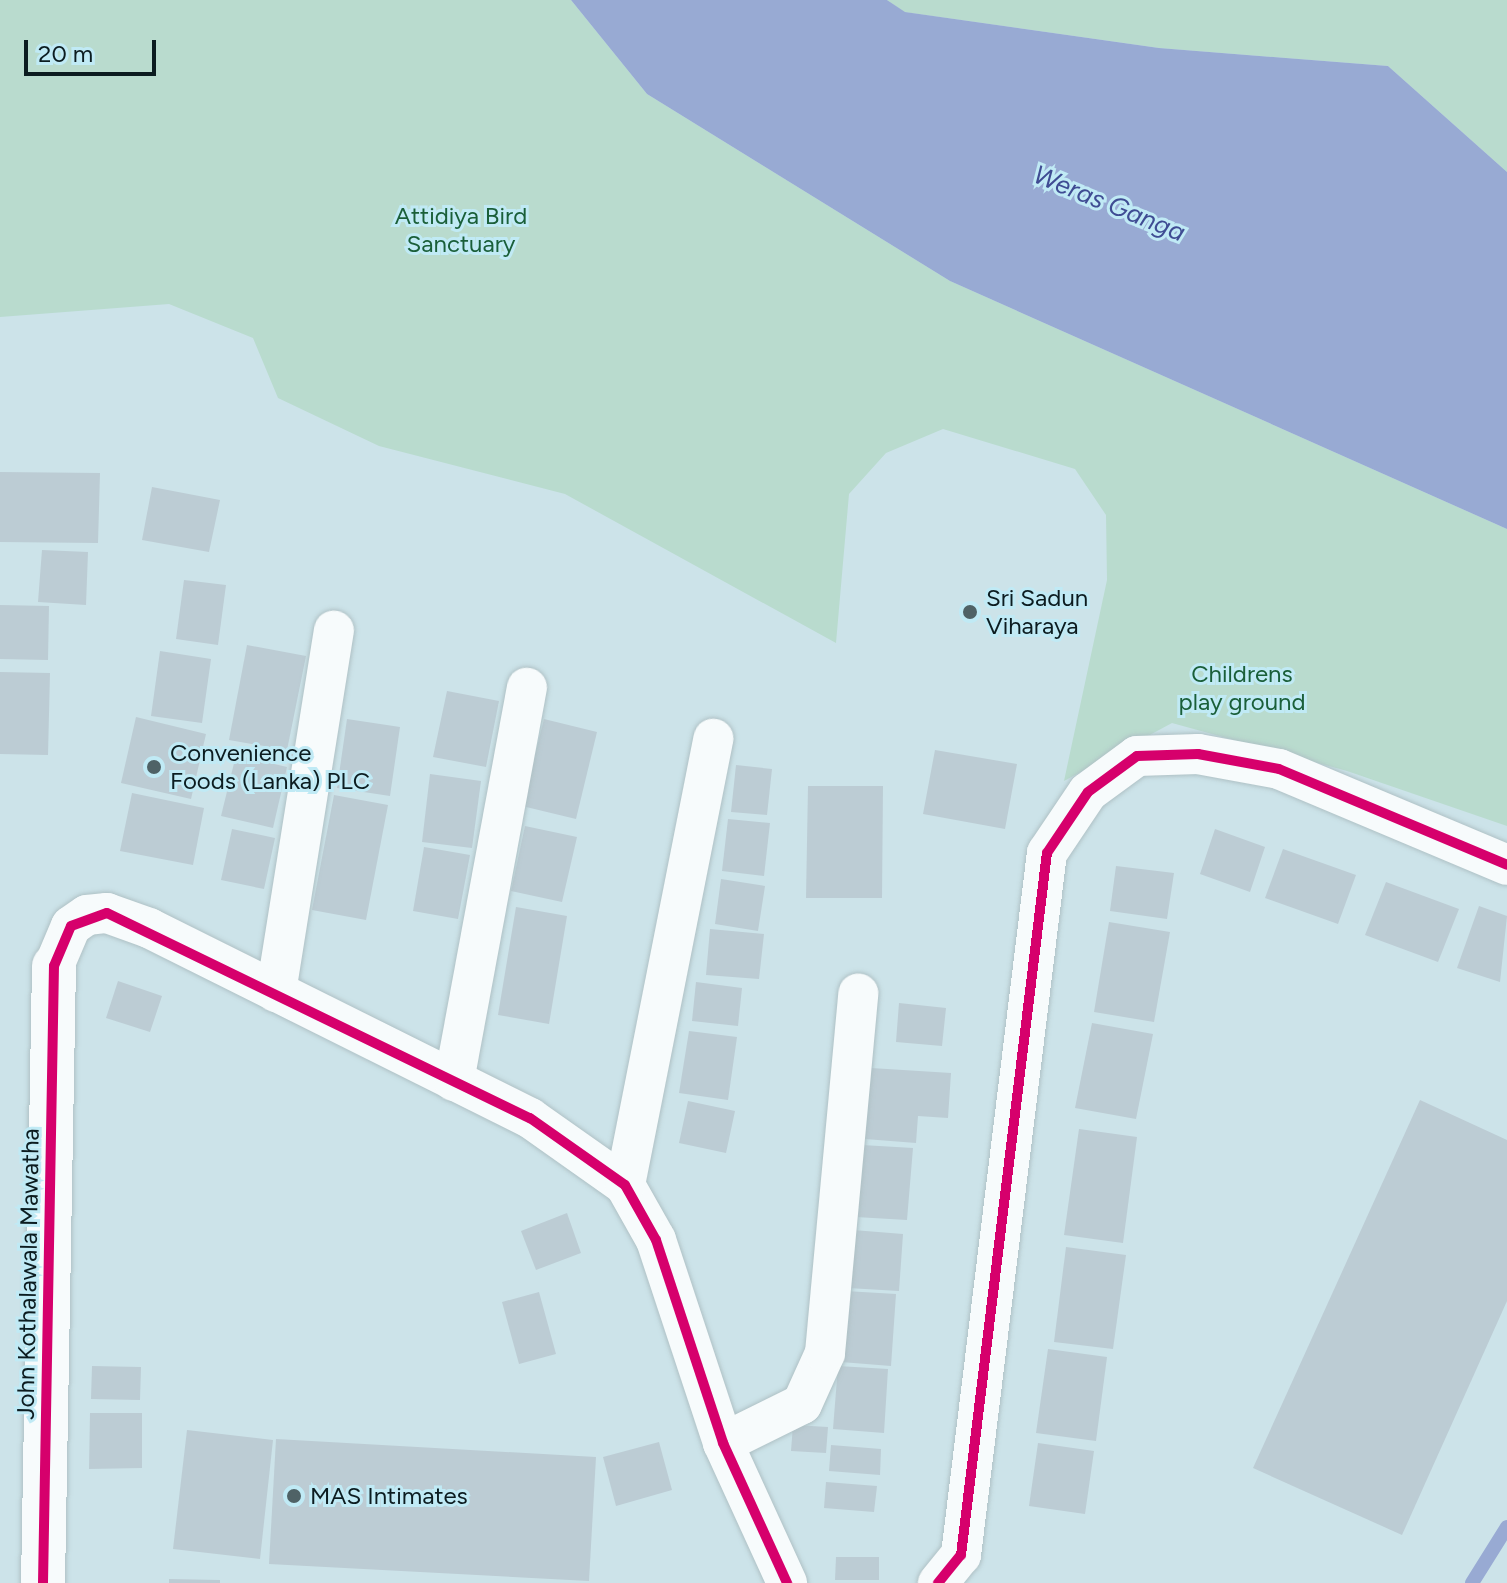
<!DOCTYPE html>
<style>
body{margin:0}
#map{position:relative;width:1507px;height:1583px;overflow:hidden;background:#cce3e9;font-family:Figtree,sans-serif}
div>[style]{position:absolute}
.green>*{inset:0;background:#b9dbce}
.water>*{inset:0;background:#98aad3}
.stream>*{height:14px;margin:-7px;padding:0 7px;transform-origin:7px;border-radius:7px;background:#98aad3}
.building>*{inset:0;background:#bcccd4}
.roads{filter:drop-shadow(0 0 2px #afc1c5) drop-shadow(0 0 2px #afc1c5)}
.minor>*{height:40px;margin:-20px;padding:0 20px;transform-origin:20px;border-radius:20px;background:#f7fbfc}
.tertiary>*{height:44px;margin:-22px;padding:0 22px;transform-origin:22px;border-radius:22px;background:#f7fbfc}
.cycleway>*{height:10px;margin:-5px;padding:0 5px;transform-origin:5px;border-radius:5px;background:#d6006c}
.dots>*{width:22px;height:22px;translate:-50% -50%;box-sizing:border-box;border:4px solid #c0eaf5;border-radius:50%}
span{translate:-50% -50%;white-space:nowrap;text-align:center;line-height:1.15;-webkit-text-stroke:6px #c0eaf5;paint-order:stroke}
.park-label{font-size:24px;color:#1a5f39}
.poi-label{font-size:24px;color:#0c1c20}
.left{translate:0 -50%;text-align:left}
.street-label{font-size:24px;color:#0c1c20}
.water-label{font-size:26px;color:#3f4c93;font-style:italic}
.scale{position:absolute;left:24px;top:40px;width:132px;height:36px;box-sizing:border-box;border:4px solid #0c1c20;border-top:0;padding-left:10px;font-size:24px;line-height:28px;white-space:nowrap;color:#0c1c20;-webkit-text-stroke:6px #c0eaf5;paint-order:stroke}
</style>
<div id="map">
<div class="green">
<i style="clip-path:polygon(0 0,571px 0,647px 94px,950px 281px,1507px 529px,1507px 826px,1347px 771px,1172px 723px,1064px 781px,1107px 580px,1106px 515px,1075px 469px,943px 429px,886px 453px,849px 494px,836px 643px,565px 494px,379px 446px,278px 398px,253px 338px,169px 304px,0 317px)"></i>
<i style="clip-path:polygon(887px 0,1507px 0,1507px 172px,1388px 66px,1159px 48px,904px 12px)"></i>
</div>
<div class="water">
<i style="clip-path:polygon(571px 0,887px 0,905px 12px,1159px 48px,1388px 66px,1507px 172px,1507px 529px,950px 281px,647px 94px)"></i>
</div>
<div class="stream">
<i style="left:1472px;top:1583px;width:66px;rotate:-58deg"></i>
</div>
<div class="building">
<i style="clip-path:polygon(0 472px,100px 473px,98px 543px,0 542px)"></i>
<i style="clip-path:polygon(152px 487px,220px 500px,209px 552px,142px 540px)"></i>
<i style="clip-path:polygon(42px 550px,88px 552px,86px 605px,38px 602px)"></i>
<i style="clip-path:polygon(184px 580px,226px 585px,218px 645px,176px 639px)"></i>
<i style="clip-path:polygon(0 605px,49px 606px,48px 660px,0 659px)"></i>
<i style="clip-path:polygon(247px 645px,306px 656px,287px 750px,229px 740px)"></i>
<i style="clip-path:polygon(160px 651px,211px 659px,202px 723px,151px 716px)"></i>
<i style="clip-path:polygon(0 672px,50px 673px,48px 755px,0 754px)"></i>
<i style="clip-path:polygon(447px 691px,499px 701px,486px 767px,433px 757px)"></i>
<i style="clip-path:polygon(136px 717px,206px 734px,191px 799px,121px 783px)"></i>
<i style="clip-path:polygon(347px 719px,400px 727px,390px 796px,337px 788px)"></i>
<i style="clip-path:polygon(544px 719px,597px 732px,576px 819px,522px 806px)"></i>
<i style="clip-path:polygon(935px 750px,1017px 764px,1005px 829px,923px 814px)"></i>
<i style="clip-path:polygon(236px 755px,287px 767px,273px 828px,221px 816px)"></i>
<i style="clip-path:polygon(736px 765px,772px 769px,767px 815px,731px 812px)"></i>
<i style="clip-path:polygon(430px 774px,481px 781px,472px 848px,422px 842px)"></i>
<i style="clip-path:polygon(808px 786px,883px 786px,882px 898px,806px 898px)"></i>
<i style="clip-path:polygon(132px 793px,204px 808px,193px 865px,120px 851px)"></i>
<i style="clip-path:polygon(334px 795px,388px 805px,366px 920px,312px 910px)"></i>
<i style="clip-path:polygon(728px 819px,770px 823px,764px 876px,722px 871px)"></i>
<i style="clip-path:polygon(525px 826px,577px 837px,562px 902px,511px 891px)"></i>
<i style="clip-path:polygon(232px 829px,275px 838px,264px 889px,221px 880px)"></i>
<i style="clip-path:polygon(1215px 829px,1265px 847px,1250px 892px,1200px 874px)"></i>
<i style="clip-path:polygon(424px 847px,470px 855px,458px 919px,413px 911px)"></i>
<i style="clip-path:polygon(1283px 849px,1356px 875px,1338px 924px,1265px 898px)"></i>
<i style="clip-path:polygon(1116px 866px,1174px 873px,1167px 919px,1110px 911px)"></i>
<i style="clip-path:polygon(721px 879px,765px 886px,758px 931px,715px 924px)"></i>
<i style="clip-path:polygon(1386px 882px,1459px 909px,1438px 962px,1365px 935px)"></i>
<i style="clip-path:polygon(1479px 906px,1507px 916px,1500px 982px,1457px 968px)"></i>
<i style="clip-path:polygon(516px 907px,567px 916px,549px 1024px,498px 1015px)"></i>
<i style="clip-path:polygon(1109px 922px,1170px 932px,1154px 1022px,1094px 1012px)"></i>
<i style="clip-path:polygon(710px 929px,764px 934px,759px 979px,706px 975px)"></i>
<i style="clip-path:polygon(118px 981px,162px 996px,150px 1032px,106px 1018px)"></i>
<i style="clip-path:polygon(696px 982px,742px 988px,738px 1026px,692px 1021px)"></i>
<i style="clip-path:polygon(899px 1003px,946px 1008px,942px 1046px,896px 1042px)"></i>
<i style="clip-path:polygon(1092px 1023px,1153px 1034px,1136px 1119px,1075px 1108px)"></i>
<i style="clip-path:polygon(689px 1031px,737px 1037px,728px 1100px,679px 1093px)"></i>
<i style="clip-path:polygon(871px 1068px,951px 1073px,948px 1118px,918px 1116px,916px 1143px,865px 1139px)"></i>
<i style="clip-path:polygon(1420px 1100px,1507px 1140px,1507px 1301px,1402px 1535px,1253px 1468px)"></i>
<i style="clip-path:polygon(688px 1101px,735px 1111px,726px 1153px,679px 1143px)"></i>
<i style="clip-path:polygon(1079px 1129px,1137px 1137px,1123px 1243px,1064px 1235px)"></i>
<i style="clip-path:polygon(862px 1145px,913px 1148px,907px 1220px,856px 1217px)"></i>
<i style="clip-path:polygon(567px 1213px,581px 1253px,536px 1270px,521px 1231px)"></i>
<i style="clip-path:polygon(853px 1230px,903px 1234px,899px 1291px,848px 1288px)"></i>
<i style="clip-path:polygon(1066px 1247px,1126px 1255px,1113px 1349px,1054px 1342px)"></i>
<i style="clip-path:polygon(845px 1291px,896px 1294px,891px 1366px,841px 1362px)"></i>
<i style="clip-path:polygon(539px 1292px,556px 1354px,519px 1364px,502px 1302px)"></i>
<i style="clip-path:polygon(1048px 1349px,1107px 1357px,1096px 1441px,1036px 1433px)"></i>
<i style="clip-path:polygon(92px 1366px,141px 1367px,140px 1400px,91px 1399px)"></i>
<i style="clip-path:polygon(838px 1366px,888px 1369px,884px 1433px,833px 1429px)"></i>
<i style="clip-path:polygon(90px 1413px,142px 1413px,142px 1468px,89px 1469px)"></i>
<i style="clip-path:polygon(793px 1425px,828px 1427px,826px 1453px,791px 1451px)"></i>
<i style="clip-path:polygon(187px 1430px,273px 1440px,260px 1559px,173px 1549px)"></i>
<i style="clip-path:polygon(276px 1439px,596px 1457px,589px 1581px,269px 1564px)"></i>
<i style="clip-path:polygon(659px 1442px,672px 1490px,616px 1506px,603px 1457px)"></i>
<i style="clip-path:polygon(1038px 1443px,1094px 1451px,1085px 1514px,1029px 1506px)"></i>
<i style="clip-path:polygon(831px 1445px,881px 1449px,880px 1475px,829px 1471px)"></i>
<i style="clip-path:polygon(826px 1482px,877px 1486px,874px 1512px,824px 1508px)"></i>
<i style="clip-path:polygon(836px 1557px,879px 1557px,879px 1580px,835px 1580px)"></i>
<i style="clip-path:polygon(169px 1579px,220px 1580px,220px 1583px,169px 1583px)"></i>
</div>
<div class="roads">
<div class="minor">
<i style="left:54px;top:966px;width:43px;rotate:-67deg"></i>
<i style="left:71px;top:926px;width:19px;rotate:-35deg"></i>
<i style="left:87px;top:915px;width:20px;rotate:-6deg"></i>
<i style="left:107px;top:913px;width:45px;rotate:19.7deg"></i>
<i style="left:149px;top:928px;width:426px;rotate:26.5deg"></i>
<i style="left:530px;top:1118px;width:116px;rotate:35.2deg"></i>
<i style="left:625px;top:1185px;width:63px;rotate:60.6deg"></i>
<i style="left:656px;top:1240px;width:214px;rotate:71.7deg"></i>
<i style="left:723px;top:1443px;width:154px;rotate:65.4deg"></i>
<i style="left:276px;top:992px;width:366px;rotate:-80.9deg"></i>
<i style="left:454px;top:1081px;width:400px;rotate:-79.5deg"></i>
<i style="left:625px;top:1185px;width:455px;rotate:-78.8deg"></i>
<i style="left:723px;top:1443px;width:88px;rotate:-26.3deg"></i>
<i style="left:802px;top:1404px;width:56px;rotate:-65.7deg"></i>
<i style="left:825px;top:1353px;width:361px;rotate:-84.7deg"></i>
<i style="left:938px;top:1583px;width:36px;rotate:-51deg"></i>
<i style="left:961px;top:1555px;width:707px;rotate:-83.02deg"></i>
<i style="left:1047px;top:853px;width:73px;rotate:-56.1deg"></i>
<i style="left:1088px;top:792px;width:61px;rotate:-36.3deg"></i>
<i style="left:1137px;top:756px;width:61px;rotate:-1.9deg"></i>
<i style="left:1198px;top:754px;width:82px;rotate:10.5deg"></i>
<i style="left:1279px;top:769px;width:247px;rotate:22.8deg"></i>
</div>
<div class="tertiary">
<i style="left:43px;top:1583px;width:617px;rotate:-88.98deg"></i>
</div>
</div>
<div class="cycleway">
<i style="left:43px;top:1583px;width:617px;rotate:-88.98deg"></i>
<i style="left:54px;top:966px;width:43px;rotate:-67deg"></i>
<i style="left:71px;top:926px;width:38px;rotate:-20deg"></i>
<i style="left:107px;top:913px;width:470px;rotate:25.9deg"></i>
<i style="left:530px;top:1118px;width:116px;rotate:35.2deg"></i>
<i style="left:625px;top:1185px;width:63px;rotate:60.6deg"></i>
<i style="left:656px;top:1240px;width:214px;rotate:71.7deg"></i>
<i style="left:723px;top:1443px;width:154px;rotate:65.4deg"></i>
<i style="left:938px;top:1583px;width:36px;rotate:-51deg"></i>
<i style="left:961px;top:1555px;width:707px;rotate:-83.02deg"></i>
<i style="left:1047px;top:853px;width:73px;rotate:-56.1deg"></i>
<i style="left:1088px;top:792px;width:61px;rotate:-36.3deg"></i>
<i style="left:1137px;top:756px;width:61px;rotate:-1.9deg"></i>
<i style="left:1198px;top:754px;width:82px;rotate:10.5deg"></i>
<i style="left:1279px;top:769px;width:247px;rotate:22.8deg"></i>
</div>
<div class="dots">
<i style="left:970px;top:612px;background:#4f6266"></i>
<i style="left:154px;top:767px;background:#4f6266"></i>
<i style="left:294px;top:1496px;background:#4f6266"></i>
</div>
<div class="park-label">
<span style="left:461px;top:230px">Attidiya Bird<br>Sanctuary</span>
<span style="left:1242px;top:688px">Childrens<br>play ground</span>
</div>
<div class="poi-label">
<span class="left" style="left:986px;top:612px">Sri Sadun<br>Viharaya</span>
<span class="left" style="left:170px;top:767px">Convenience<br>Foods (Lanka) PLC</span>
<span class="left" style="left:310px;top:1496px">MAS Intimates</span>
</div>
<div class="street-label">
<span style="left:28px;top:1274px;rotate:-89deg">John Kothalawala Mawatha</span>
</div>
<div class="water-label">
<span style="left:1109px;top:204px;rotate:22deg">Weras Ganga</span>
</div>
<div class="scale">20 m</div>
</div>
